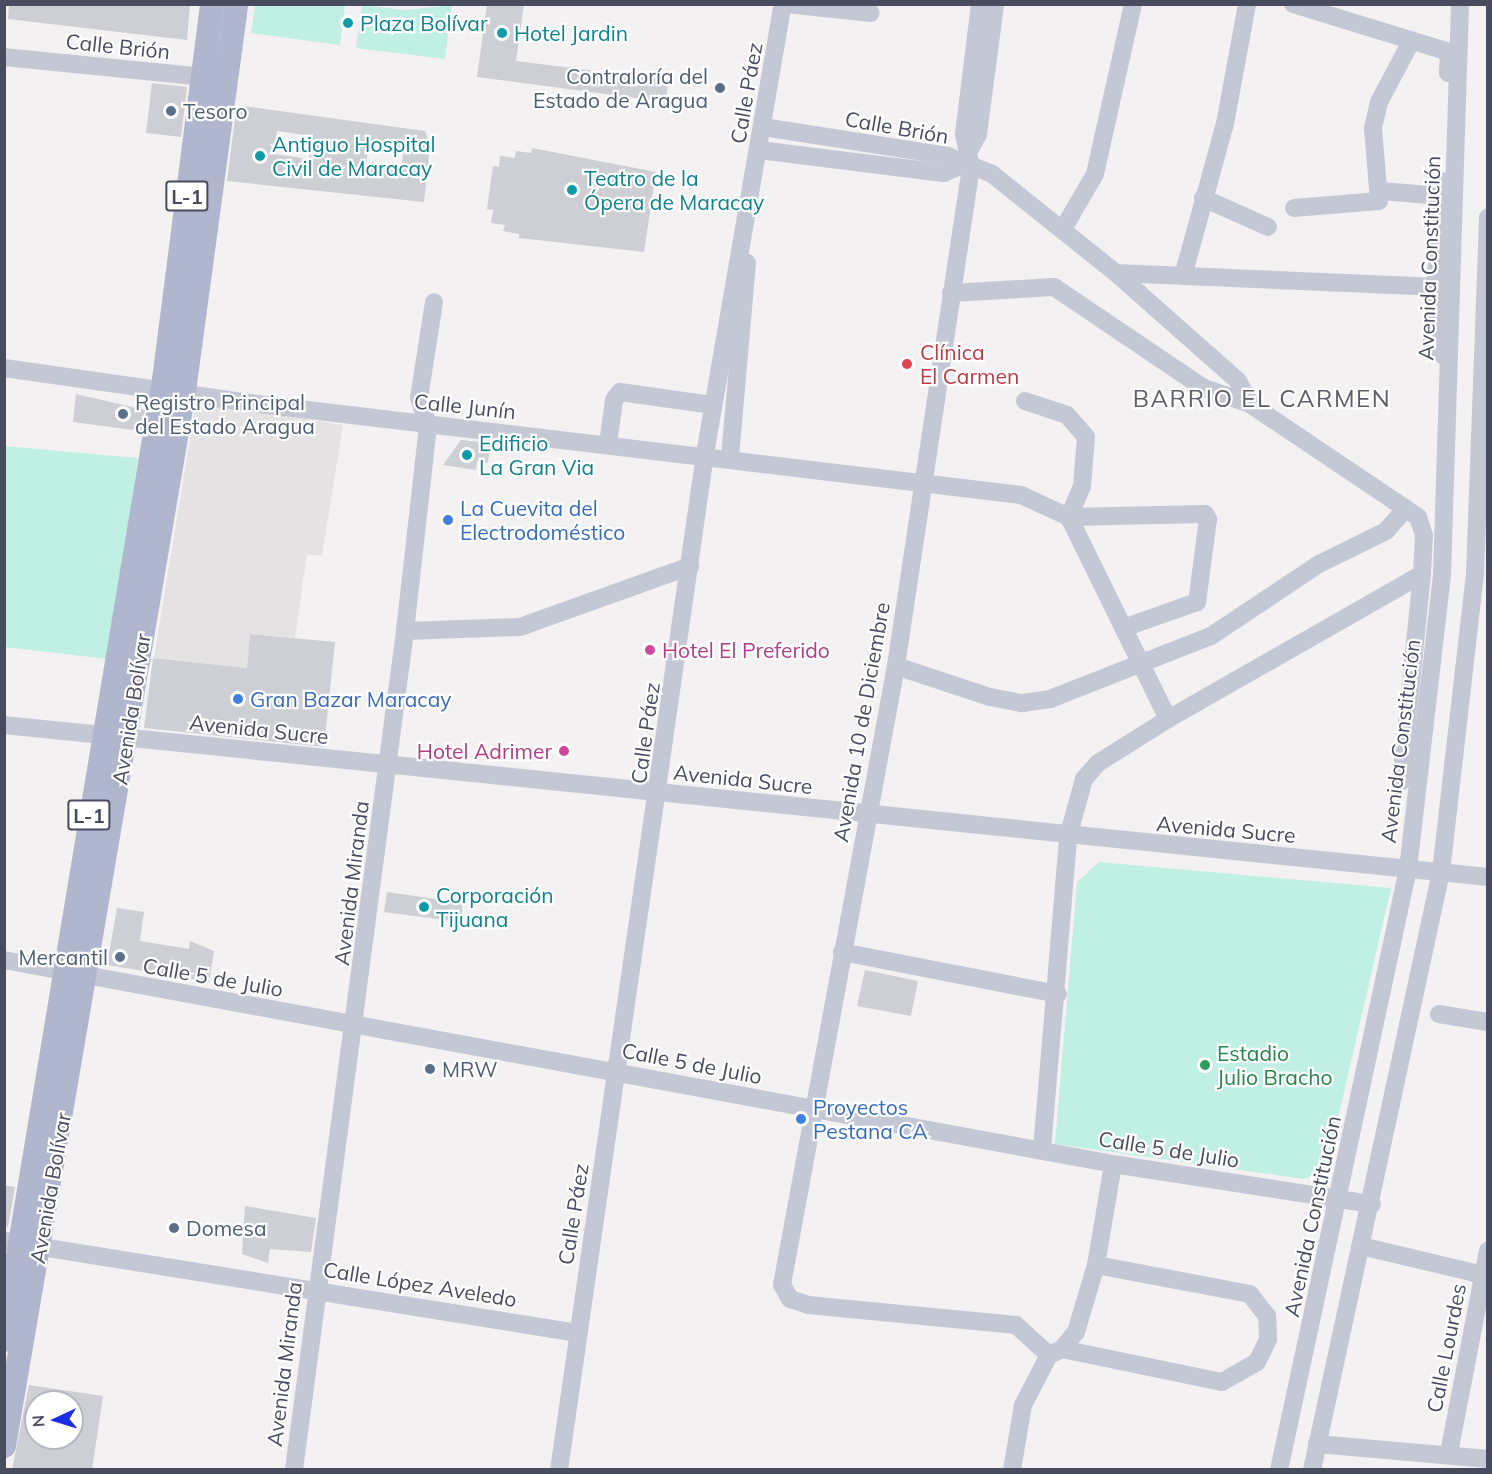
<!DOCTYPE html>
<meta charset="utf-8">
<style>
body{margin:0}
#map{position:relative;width:1492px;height:1474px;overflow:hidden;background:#f3f1f1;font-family:Mulish,sans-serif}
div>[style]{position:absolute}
.education>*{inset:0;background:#e4e2e3}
.green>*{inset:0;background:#c0f0e3}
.building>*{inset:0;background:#cdcfd5}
.minor>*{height:18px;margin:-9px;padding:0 9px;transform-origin:9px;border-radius:9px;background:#c4c8d5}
.major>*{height:24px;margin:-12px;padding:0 12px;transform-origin:12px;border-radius:12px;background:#b1b6cf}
.dots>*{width:16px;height:16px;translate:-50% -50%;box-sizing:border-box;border:3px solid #fff;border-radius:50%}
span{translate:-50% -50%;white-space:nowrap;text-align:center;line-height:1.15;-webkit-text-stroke:4.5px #fff;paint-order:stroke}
.shield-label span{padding:2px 4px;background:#fff;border:2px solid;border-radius:4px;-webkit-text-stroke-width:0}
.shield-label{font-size:20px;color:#484c5e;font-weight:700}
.culture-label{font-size:21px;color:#0d838f}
.left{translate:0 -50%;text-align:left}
.street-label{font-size:21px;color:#484c5e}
.service-label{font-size:21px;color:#4e5e75}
.right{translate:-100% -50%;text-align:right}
.health-label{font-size:21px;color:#be3a42}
.shop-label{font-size:21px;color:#366cbe}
.hotel-label{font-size:21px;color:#b23c85}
.leisure-label{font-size:21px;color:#27864d}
.quarter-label{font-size:24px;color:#5d5e66;letter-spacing:1.5px}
.frame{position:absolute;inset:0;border:6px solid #484c5e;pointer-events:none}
.north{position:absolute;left:24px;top:1390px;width:60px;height:60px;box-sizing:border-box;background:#fff;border:2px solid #b6b7bf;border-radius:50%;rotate:266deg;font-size:16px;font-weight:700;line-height:24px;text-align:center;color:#484c5e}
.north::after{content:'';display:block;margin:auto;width:21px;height:27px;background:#1a2de4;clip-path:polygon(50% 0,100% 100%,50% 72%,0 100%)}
</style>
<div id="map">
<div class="education">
<i style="clip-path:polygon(196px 402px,343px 425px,322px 556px,307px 554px,295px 638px,250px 634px,247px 668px,154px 658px)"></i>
</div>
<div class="green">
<i style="clip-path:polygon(255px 5px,345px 5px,340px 45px,251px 33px)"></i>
<i style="clip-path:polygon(362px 5px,405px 10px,452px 5px,445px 59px,356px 48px)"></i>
<i style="clip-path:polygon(4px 446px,138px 458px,108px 659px,5px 647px)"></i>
<i style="clip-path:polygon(1099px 862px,1391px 888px,1326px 1170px,1304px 1179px,1055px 1144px,1077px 882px)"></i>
</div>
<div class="building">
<i style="clip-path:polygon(9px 4px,157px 6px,190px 4px,187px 40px,8px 19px)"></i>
<i style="clip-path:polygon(487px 4px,524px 4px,516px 61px,668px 80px,666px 102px,477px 77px)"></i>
<i style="clip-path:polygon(152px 83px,187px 87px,181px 137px,146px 133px)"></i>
<i style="clip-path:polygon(evenodd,244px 106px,425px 131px,430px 146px,424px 202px,227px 181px,236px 110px,244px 106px,277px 131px,312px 136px,309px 159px,274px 154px,277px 131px,244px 106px,369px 143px,404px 148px,401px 171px,366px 166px,369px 143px)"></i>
<i style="clip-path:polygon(532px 148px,656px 172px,644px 252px,519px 238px,519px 234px,503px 231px,505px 225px,491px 223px,493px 210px,487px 209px,493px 166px,499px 167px,500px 156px,515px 158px,516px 151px,531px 153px)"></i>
<i style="clip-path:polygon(76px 394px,145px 410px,141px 431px,73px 422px)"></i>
<i style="clip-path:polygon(461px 440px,490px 443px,488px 463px,477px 461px,476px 470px,443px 465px)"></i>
<i style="clip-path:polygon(250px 634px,335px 642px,324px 747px,144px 728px,153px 658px,247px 668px)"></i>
<i style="clip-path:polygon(387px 892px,463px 903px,461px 922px,384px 912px)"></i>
<i style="clip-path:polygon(117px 908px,144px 912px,140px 941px,189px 949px,190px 941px,214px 951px,209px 982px,107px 965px)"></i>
<i style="clip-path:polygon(865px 970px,918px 981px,911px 1016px,857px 1006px)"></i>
<i style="clip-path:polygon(4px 1185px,15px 1187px,8px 1227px,4px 1226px)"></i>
<i style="clip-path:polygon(245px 1206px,316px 1218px,311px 1252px,270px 1249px,268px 1263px,242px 1254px)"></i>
<i style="clip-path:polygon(evenodd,29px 1385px,103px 1396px,92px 1470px,12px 1470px,29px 1385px,36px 1402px,72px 1402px,72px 1438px,36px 1438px,36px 1402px)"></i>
</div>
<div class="minor">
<i style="left:787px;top:4px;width:84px;rotate:6.1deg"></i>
<i style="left:980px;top:4px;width:131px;rotate:97deg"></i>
<i style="left:964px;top:134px;width:34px;rotate:78deg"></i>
<i style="left:971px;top:167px;width:505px;rotate:98.55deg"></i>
<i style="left:896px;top:666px;width:629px;rotate:100.44deg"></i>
<i style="left:782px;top:1285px;width:16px;rotate:60deg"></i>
<i style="left:790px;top:1299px;width:19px;rotate:18deg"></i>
<i style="left:808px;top:1305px;width:209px;rotate:5.5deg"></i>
<i style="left:1016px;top:1325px;width:45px;rotate:42.3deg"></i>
<i style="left:1293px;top:4px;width:163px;rotate:17.1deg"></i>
<i style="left:1449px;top:52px;width:21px;rotate:93deg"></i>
<i style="left:4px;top:57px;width:212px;rotate:5.7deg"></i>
<i style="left:763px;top:127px;width:187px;rotate:8.9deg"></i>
<i style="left:948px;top:156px;width:48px;rotate:22.2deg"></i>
<i style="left:992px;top:174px;width:159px;rotate:38.6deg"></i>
<i style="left:1116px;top:273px;width:163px;rotate:41.5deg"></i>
<i style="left:1238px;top:381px;width:26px;rotate:62deg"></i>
<i style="left:970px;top:149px;width:17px;rotate:-62deg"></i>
<i style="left:978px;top:134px;width:131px;rotate:-82.5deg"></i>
<i style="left:759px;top:150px;width:186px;rotate:7.1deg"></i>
<i style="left:944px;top:173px;width:19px;rotate:-25deg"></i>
<i style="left:1442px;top:181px;width:165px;rotate:93.5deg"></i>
<i style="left:1432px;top:346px;width:21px;rotate:39deg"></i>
<i style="left:1381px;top:191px;width:60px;rotate:4.8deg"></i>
<i style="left:1203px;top:198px;width:71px;rotate:24deg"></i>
<i style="left:1294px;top:208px;width:85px;rotate:-4.7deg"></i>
<i style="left:1379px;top:201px;width:73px;rotate:-94.7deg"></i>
<i style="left:1373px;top:128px;width:27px;rotate:-77deg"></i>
<i style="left:1379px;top:102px;width:70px;rotate:-62deg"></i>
<i style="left:1063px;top:229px;width:64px;rotate:-59.8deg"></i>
<i style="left:1095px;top:174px;width:174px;rotate:-77.4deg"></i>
<i style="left:1116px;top:273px;width:317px;rotate:2.5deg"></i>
<i style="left:1183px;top:276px;width:158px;rotate:-74.6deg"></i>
<i style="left:1225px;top:124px;width:122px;rotate:-79.6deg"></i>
<i style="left:951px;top:293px;width:103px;rotate:-3.3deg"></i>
<i style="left:1054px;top:287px;width:181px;rotate:34deg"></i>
<i style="left:1204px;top:388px;width:49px;rotate:19.2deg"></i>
<i style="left:1250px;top:404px;width:202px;rotate:33.9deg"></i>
<i style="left:1418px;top:517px;width:19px;rotate:72deg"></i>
<i style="left:1424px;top:535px;width:39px;rotate:93deg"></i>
<i style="left:1422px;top:574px;width:209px;rotate:95.8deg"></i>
<i style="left:4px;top:368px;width:248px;rotate:8.1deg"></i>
<i style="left:250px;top:403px;width:776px;rotate:6.8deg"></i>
<i style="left:1021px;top:495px;width:53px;rotate:24.6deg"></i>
<i style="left:1069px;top:517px;width:225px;rotate:63.9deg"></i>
<i style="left:1025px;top:401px;width:44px;rotate:18.4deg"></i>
<i style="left:1067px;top:415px;width:29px;rotate:49deg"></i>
<i style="left:1086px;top:437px;width:49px;rotate:94.7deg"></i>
<i style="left:1082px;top:486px;width:34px;rotate:113deg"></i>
<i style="left:1069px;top:517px;width:136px;rotate:-1.3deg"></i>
<i style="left:1205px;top:514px;width:6px;rotate:59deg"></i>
<i style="left:1208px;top:519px;width:84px;rotate:97.5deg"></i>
<i style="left:1197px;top:602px;width:78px;rotate:160.6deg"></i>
<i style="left:608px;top:444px;width:44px;rotate:-82.2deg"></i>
<i style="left:614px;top:400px;width:10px;rotate:-53deg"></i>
<i style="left:620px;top:392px;width:94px;rotate:8deg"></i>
<i style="left:730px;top:457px;width:195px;rotate:-85deg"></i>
<i style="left:405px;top:631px;width:115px;rotate:-2deg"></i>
<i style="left:520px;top:627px;width:181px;rotate:-19.7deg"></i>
<i style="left:896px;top:666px;width:99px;rotate:18.3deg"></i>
<i style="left:990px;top:697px;width:33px;rotate:11deg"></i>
<i style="left:1022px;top:703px;width:28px;rotate:-8deg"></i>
<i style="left:1050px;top:699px;width:173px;rotate:-21.4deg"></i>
<i style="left:1211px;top:636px;width:130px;rotate:-33.7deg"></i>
<i style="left:1319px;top:564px;width:75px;rotate:-26.2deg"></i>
<i style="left:1386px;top:531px;width:30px;rotate:-49deg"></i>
<i style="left:4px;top:725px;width:1492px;rotate:5.85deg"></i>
<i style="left:842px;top:952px;width:220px;rotate:11deg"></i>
<i style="left:4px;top:960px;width:1128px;rotate:10.42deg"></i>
<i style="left:1113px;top:1164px;width:262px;rotate:8.8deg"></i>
<i style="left:1439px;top:1014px;width:50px;rotate:9.3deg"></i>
<i style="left:1042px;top:1149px;width:313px;rotate:-85.2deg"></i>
<i style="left:1068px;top:837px;width:60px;rotate:-74.6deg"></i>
<i style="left:1084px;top:779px;width:21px;rotate:-49deg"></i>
<i style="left:1098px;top:763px;width:83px;rotate:-32.2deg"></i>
<i style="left:1168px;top:719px;width:292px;rotate:-29.7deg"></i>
<i style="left:4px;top:1241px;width:581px;rotate:9.11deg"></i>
<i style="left:1361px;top:1246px;width:130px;rotate:13.3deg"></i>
<i style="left:1062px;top:1349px;width:22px;rotate:-51deg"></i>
<i style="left:1076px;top:1332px;width:70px;rotate:-73.4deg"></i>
<i style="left:1096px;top:1265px;width:102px;rotate:-80.4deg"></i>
<i style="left:1317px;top:1444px;width:172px;rotate:5deg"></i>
<i style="left:1449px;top:1453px;width:206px;rotate:-79.1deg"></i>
<i style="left:294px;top:1470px;width:846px;rotate:-82.46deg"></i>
<i style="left:405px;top:631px;width:207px;rotate:-83.6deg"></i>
<i style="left:428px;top:425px;width:28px;rotate:-108deg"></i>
<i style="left:419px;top:398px;width:97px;rotate:-81.1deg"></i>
<i style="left:559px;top:1470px;width:1026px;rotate:-81.82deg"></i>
<i style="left:705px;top:454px;width:457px;rotate:-80.2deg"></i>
<i style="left:1012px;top:1470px;width:66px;rotate:-80.4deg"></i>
<i style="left:1023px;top:1405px;width:56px;rotate:-62.5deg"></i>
<i style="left:1049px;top:1355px;width:14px;rotate:-25deg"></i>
<i style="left:1062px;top:1349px;width:163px;rotate:11.7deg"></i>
<i style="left:1222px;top:1382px;width:40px;rotate:-29.7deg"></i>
<i style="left:1257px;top:1362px;width:25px;rotate:-64deg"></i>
<i style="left:1268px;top:1339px;width:23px;rotate:-92deg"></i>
<i style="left:1267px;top:1316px;width:28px;rotate:-128deg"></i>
<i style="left:1250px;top:1294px;width:157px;rotate:-169.3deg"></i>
<i style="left:1279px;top:1470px;width:615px;rotate:-77.89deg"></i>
<i style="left:1408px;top:869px;width:296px;rotate:-83.4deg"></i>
<i style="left:1442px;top:575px;width:571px;rotate:-88.19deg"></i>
<i style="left:1312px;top:1470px;width:612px;rotate:-77.83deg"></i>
<i style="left:1441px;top:872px;width:300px;rotate:-83.5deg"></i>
<i style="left:1475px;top:574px;width:357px;rotate:-87.9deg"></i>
</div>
<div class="major">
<i style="left:4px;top:1340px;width:973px;rotate:-80.54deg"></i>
<i style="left:164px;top:380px;width:379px;rotate:-82.7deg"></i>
<i style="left:4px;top:1446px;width:1070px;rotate:-80.32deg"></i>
<i style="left:184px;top:391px;width:390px;rotate:-82.3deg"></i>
</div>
<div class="dots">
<i style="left:348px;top:23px;background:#0f9aa8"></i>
<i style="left:502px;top:33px;background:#0f9aa8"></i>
<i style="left:720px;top:88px;background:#5c6f8a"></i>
<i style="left:171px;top:111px;background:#5c6f8a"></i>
<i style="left:260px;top:156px;background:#0f9aa8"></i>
<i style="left:572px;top:190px;background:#0f9aa8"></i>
<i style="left:907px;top:364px;background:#e0444e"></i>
<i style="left:123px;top:414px;background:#5c6f8a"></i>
<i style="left:467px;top:455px;background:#0f9aa8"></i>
<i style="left:448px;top:520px;background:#3f7fe0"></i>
<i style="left:650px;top:650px;background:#d1479c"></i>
<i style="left:238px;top:699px;background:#3f7fe0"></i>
<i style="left:564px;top:751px;background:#d1479c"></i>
<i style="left:424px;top:907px;background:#0f9aa8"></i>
<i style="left:120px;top:957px;background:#5c6f8a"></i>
<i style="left:1205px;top:1065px;background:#2e9e5b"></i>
<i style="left:430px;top:1069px;background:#5c6f8a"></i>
<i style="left:801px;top:1119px;background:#3f7fe0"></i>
<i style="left:174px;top:1228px;background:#5c6f8a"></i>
</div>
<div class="shield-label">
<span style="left:187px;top:196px">L-1</span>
<span style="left:89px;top:815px">L-1</span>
</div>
<div class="culture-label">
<span class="left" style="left:360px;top:23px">Plaza Bolívar</span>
<span class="left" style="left:514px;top:33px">Hotel Jardin</span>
<span class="left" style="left:272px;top:156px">Antiguo Hospital<br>Civil de Maracay</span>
<span class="left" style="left:584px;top:190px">Teatro de la<br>Ópera de Maracay</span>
<span class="left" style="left:479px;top:455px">Edificio<br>La Gran Via</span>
<span class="left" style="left:436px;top:907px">Corporación<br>Tijuana</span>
</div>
<div class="street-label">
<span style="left:118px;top:46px;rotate:6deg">Calle Brión</span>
<span style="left:746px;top:93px;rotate:-80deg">Calle Páez</span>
<span style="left:897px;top:127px;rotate:10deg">Calle Brión</span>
<span style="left:1429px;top:258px;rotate:-88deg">Avenida Constitución</span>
<span style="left:465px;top:406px;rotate:6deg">Calle Junín</span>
<span style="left:131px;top:709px;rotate:-81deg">Avenida Bolívar</span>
<span style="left:861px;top:722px;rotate:-80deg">Avenida 10 de Diciembre</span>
<span style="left:259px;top:729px;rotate:6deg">Avenida Sucre</span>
<span style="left:645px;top:733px;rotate:-82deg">Calle Páez</span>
<span style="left:1400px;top:741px;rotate:-83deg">Avenida Constitución</span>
<span style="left:743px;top:779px;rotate:6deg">Avenida Sucre</span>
<span style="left:1226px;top:829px;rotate:5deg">Avenida Sucre</span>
<span style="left:351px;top:883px;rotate:-83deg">Avenida Miranda</span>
<span style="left:213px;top:977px;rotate:10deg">Calle 5 de Julio</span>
<span style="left:692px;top:1063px;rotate:11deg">Calle 5 de Julio</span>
<span style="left:1169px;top:1149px;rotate:9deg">Calle 5 de Julio</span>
<span style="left:50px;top:1188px;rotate:-80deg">Avenida Bolívar</span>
<span style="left:573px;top:1214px;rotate:-81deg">Calle Páez</span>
<span style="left:1312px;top:1216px;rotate:-78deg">Avenida Constitución</span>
<span style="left:420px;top:1284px;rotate:9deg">Calle López Aveledo</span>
<span style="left:1446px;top:1348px;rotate:-79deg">Calle Lourdes</span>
<span style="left:284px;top:1364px;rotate:-83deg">Avenida Miranda</span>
</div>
<div class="service-label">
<span class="right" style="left:708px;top:88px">Contraloría del<br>Estado de Aragua</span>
<span class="left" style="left:183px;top:111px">Tesoro</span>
<span class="left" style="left:135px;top:414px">Registro Principal<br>del Estado Aragua</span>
<span class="right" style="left:108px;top:957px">Mercantil</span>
<span class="left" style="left:442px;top:1069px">MRW</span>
<span class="left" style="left:186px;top:1228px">Domesa</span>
</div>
<div class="health-label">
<span class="left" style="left:920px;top:364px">Clínica<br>El Carmen</span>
</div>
<div class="shop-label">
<span class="left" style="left:460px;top:520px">La Cuevita del<br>Electrodoméstico</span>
<span class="left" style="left:250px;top:699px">Gran Bazar Maracay</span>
<span class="left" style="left:813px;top:1119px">Proyectos<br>Pestana CA</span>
</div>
<div class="hotel-label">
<span class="left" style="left:662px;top:650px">Hotel El Preferido</span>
<span class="right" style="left:552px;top:751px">Hotel Adrimer</span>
</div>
<div class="leisure-label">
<span class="left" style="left:1217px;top:1065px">Estadio<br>Julio Bracho</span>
</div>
<div class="quarter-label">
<span style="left:1262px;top:399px">BARRIO EL CARMEN</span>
</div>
<div class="frame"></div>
<div class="north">N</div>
</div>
